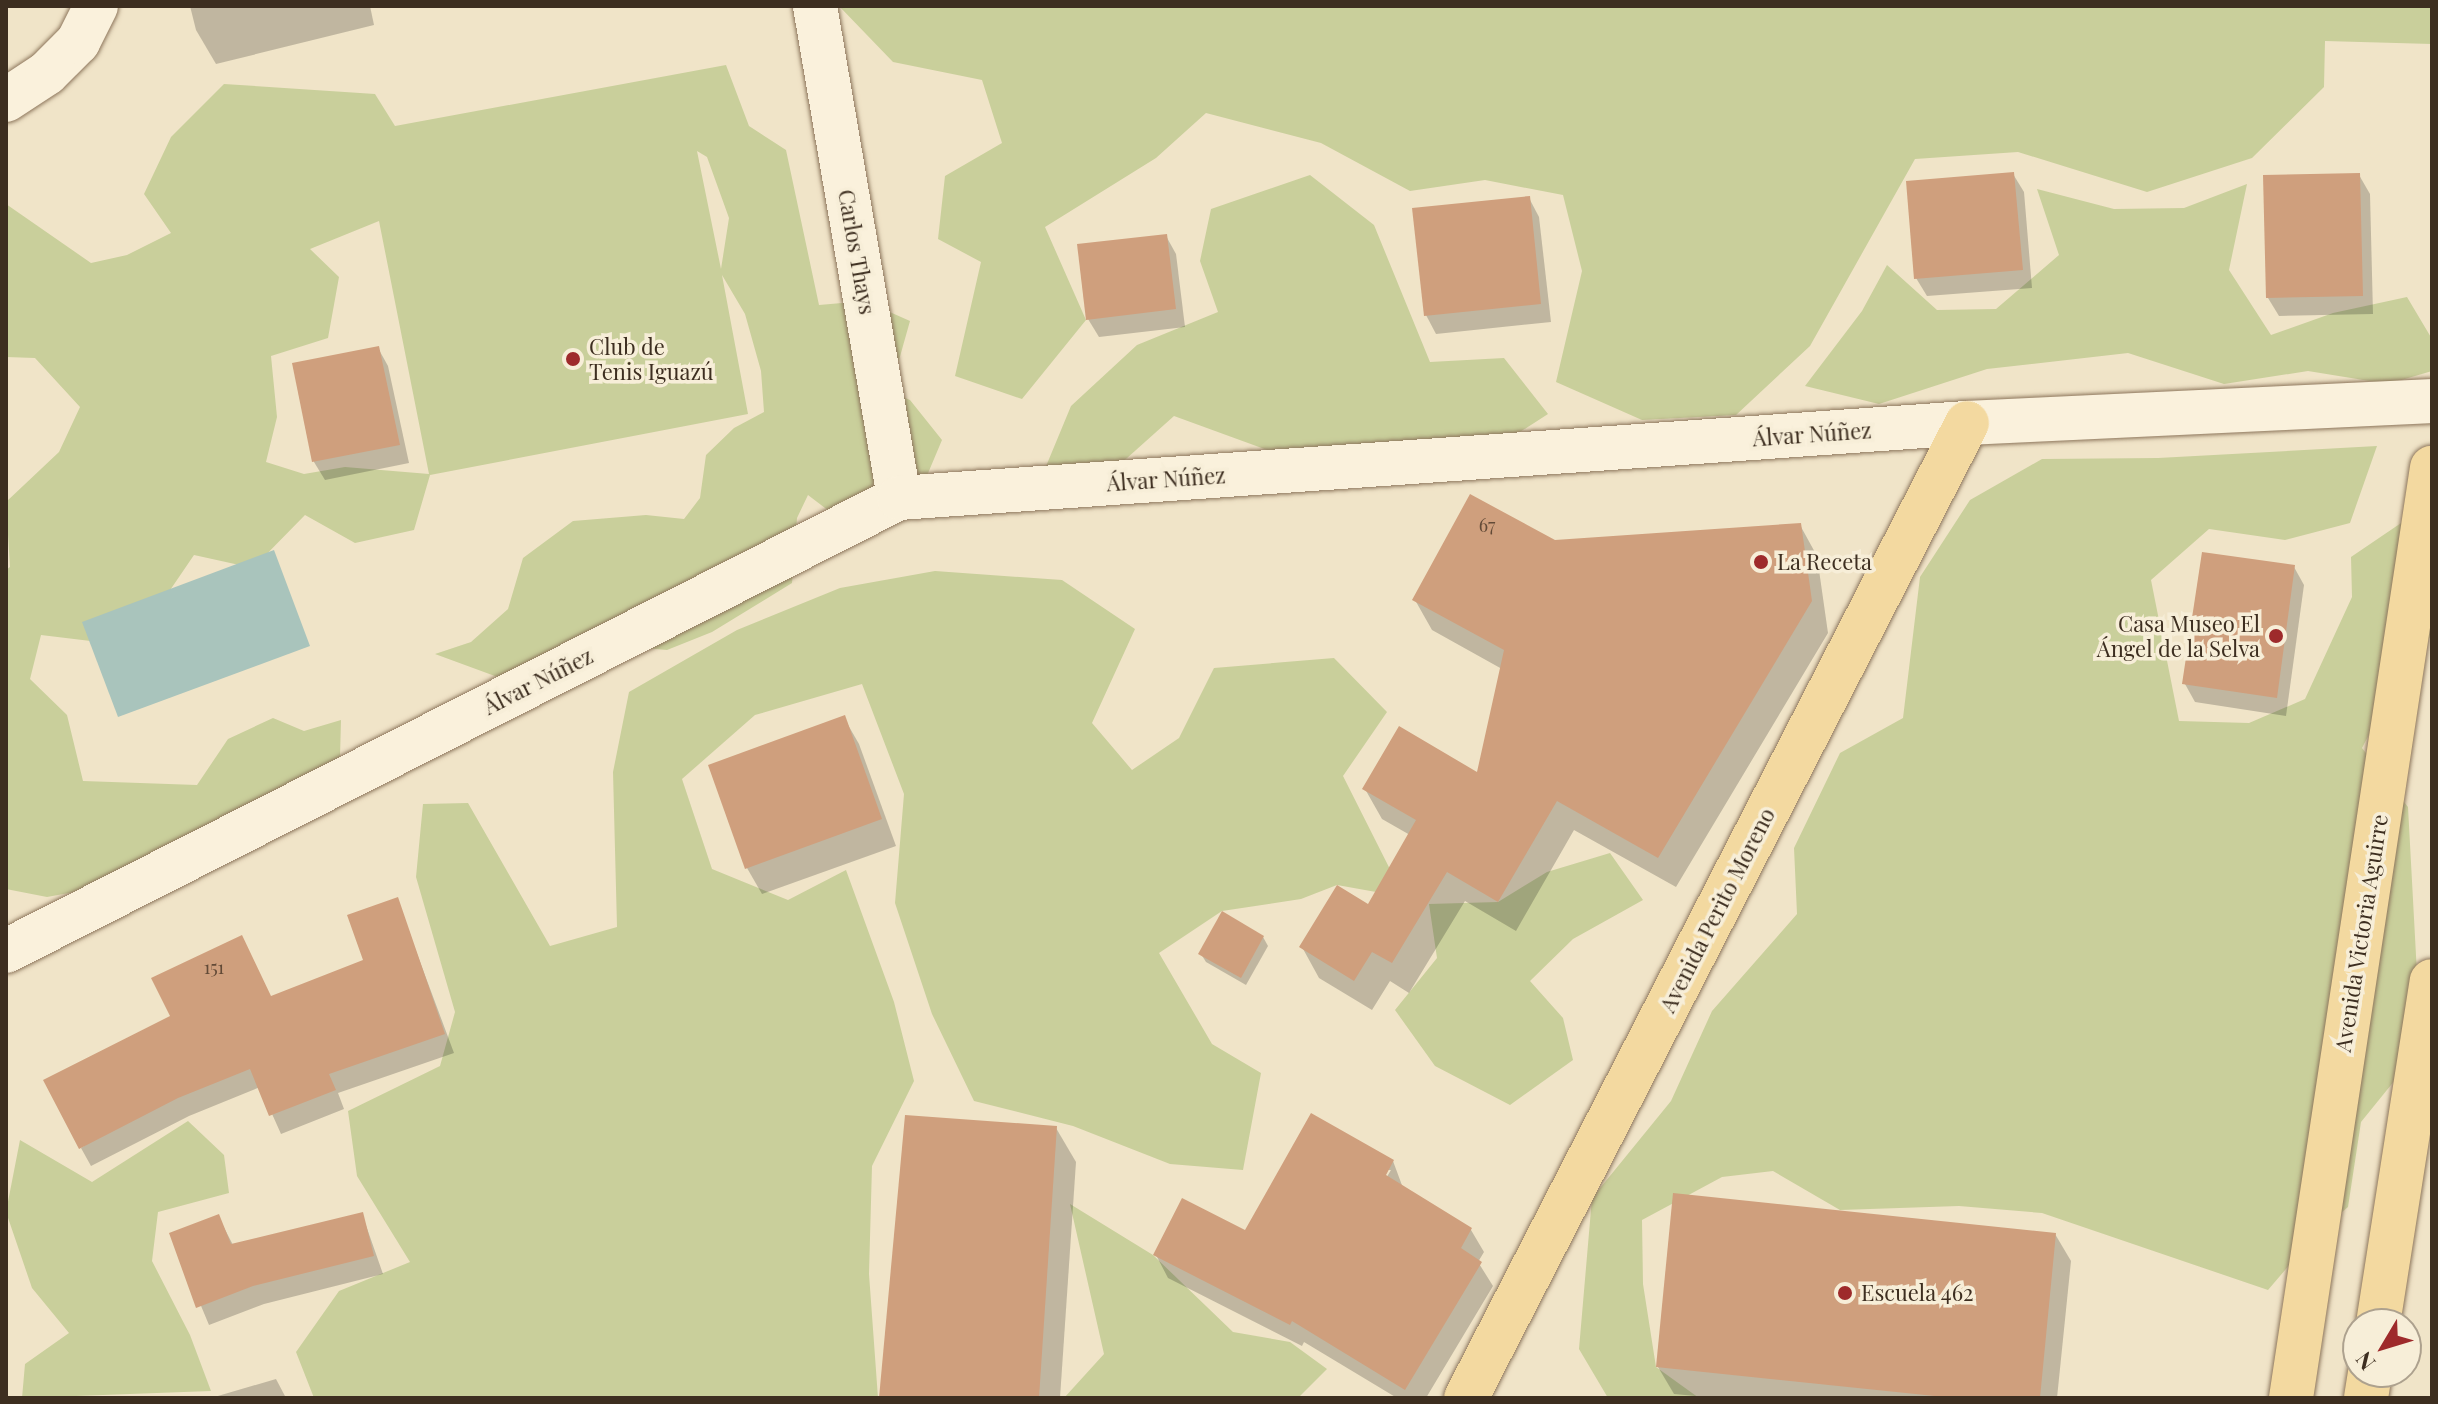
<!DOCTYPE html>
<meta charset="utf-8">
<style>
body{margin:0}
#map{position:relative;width:2438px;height:1404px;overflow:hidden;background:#f0e4c8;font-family:"Playfair Display",serif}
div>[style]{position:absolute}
.green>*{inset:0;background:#c9cf9b}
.water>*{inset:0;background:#a9c4bc}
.shadow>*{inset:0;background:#0003}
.building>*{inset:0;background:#cf9f7d}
.roads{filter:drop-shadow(0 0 2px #8d765c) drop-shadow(0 0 2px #8d765c)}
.minor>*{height:44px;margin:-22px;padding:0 22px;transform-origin:22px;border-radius:22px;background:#faf1dc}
.major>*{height:44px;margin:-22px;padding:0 22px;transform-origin:22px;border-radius:22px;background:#f3d9a0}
.dots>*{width:22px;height:22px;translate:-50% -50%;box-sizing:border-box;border:4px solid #f7eed8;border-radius:50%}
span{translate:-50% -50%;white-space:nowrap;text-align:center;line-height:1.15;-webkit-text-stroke:7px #f7eed8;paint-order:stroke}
.number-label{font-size:18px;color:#624a37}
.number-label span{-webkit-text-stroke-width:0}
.street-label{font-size:22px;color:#3d2e20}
.poi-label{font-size:22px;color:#3d2e20}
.left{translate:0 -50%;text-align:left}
.right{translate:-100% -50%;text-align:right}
.frame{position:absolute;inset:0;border:8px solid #3d2e20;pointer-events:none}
.north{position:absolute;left:2342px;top:1308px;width:80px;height:80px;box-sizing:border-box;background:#f7eed8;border:2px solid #ada18e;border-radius:50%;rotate:232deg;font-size:22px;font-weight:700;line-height:32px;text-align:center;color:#3d2e20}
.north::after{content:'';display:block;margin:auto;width:28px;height:36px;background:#9e2a2b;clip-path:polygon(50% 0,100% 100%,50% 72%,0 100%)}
</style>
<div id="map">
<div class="green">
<i style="clip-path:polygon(839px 6px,2432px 6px,2432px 44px,2325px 41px,2324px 87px,2252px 158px,2147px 192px,2018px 152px,1915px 159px,1810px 346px,1736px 415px,1642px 420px,1556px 382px,1582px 271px,1563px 195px,1485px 180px,1410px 191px,1321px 143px,1206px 113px,1156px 158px,1045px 227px,1086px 320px,1022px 399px,955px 376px,981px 262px,938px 239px,945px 176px,1002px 143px,982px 80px,893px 62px)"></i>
<i style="clip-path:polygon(evenodd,726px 65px,749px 126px,786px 150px,819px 305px,865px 301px,910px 321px,899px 360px,880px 387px,910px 400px,942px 440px,918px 497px,846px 524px,808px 495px,797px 518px,792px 583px,712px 632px,667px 650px,610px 645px,503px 679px,435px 654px,471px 642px,508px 609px,523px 558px,573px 521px,646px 515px,684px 519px,700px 498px,706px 455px,734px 428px,764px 412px,761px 371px,745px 314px,722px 275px,748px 414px,430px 475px,414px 530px,355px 543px,305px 515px,253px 568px,194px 555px,132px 646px,41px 635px,30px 679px,67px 715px,83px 781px,197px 785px,228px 739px,273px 718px,304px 731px,341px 720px,339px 796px,112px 885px,47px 897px,6px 889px,6px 570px,10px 567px,6px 502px,59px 452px,80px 407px,35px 358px,6px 357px,6px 204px,91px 263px,127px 255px,171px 233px,144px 194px,171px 137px,224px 84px,375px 94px,395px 126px,726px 65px,697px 151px,707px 157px,729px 218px,721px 269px,697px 151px,726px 65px,379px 221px,429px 474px,345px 467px,304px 474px,266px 462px,277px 417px,271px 356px,328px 338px,339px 277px,310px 249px,379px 221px)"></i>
<i style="clip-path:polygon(1310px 175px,1374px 225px,1430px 362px,1504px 358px,1548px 414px,1481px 457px,1319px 469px,1174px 416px,1098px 484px,1037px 488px,1071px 406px,1137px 345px,1218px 312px,1200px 261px,1211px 209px)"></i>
<i style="clip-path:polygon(2247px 184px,2229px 270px,2271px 335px,2333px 313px,2407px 297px,2432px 339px,2432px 371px,2388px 384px,2308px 371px,2224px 384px,2128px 353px,1987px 369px,1879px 404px,1805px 386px,1862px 311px,1887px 265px,1937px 310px,1996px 309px,2059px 255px,2037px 189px,2114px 209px,2184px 208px)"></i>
<i style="clip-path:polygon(2377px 446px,2350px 523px,2285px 540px,2209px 529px,2151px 580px,2179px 721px,2249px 723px,2305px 699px,2352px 597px,2351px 557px,2432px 502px,2432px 635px,2401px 673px,2362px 748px,2408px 807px,2421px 1048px,2361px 1122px,2348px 1207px,2315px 1235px,2268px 1290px,2042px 1213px,1959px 1206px,1840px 1210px,1773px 1171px,1722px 1177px,1642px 1220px,1643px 1284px,1656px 1367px,1699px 1398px,1608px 1398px,1579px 1349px,1592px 1198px,1671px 1101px,1712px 1011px,1797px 914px,1794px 848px,1840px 753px,1903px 718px,1920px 577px,1970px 500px,2042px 459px,2158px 458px)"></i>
<i style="clip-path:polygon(935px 571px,1062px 580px,1135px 629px,1092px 723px,1132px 770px,1179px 738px,1214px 668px,1334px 658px,1387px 712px,1343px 776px,1404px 897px,1337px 885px,1301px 899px,1222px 911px,1159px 953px,1212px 1044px,1261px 1073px,1243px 1170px,1170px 1164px,1073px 1126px,974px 1101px,932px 1014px,895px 903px,904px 794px,862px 684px,755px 715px,682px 779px,712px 869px,788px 900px,846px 870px,894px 1002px,914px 1081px,872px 1166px,869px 1274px,878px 1398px,314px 1398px,296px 1352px,339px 1291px,410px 1262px,357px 1176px,348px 1111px,440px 1066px,455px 1012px,416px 877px,423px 804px,468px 803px,550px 946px,617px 927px,613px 772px,629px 692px,737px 630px,840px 588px)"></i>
<i style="clip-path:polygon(1610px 853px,1643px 900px,1573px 939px,1530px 981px,1563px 1018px,1573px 1060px,1510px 1105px,1435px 1066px,1395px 1010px,1437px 958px,1429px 904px,1498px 902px,1547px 872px)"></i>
<i style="clip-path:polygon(188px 1121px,224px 1155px,229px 1193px,158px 1212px,152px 1261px,190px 1335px,211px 1391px,22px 1398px,25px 1364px,69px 1333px,32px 1288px,6px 1212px,20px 1140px,92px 1182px)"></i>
<i style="clip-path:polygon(1070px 1204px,1153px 1255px,1233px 1332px,1290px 1342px,1327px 1369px,1298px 1398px,1064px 1398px,1104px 1354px)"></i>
</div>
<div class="water">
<i style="clip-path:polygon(274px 550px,310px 646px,118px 717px,82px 622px)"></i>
</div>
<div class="shadow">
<i style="clip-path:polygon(190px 6px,370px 6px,374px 25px,216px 64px,196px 30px)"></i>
<i style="clip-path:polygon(2013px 174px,2024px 192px,2032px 288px,1927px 296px,1916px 278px)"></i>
<i style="clip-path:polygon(2359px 175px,2370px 194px,2373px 314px,2279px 316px,2268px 298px)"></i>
<i style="clip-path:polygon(1529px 198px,1539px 217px,1551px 322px,1436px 334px,1426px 315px)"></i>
<i style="clip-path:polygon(1166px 236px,1176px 254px,1185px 327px,1099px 337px,1088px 319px)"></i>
<i style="clip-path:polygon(378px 348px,388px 366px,409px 463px,325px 480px,314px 462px,294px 364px)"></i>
<i style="clip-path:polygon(1800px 525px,1817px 556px,1828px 633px,1676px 887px,1574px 830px,1516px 931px,1465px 901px,1409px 993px,1390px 981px,1372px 1010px,1319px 978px,1302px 947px,1369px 907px,1410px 835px,1382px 819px,1365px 789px,1478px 775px,1502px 669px,1432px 630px,1415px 600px,1554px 542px)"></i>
<i style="clip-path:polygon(2294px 567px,2304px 585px,2286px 716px,2195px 702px,2185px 684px)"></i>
<i style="clip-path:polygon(844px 718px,859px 744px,896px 846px,762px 894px,747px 868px)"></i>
<i style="clip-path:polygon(397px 900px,454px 1053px,338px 1093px,344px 1109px,281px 1134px,260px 1087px,189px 1116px,91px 1166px,81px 1148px,366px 961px)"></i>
<i style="clip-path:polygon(1263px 937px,1268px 946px,1246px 985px,1206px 962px,1201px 954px)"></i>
<i style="clip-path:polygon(1056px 1128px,1076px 1162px,1060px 1398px,879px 1398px)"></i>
<i style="clip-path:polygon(evenodd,1393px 1161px,1403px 1188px,1471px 1230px,1484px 1252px,1478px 1262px,1493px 1286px,1426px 1398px,1397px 1398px,1304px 1342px,1302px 1346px,1168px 1278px,1156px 1255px,1245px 1232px,1393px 1161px,1386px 1170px,1391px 1170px,1382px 1185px,1386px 1170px)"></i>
<i style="clip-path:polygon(362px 1214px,383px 1274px,264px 1304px,209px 1325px,171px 1234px,218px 1216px,233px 1245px)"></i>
<i style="clip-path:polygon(2055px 1234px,2071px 1261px,2057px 1398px,1717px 1398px,1674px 1394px,1658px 1367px)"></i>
<i style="clip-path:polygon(276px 1379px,286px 1398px,211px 1398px)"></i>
</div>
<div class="building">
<i style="clip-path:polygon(2014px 172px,2023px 270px,1914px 279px,1906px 181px)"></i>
<i style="clip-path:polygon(2360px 173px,2363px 296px,2266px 298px,2263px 175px)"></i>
<i style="clip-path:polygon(1530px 196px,1541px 304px,1424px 316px,1412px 208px)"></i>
<i style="clip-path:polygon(1167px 234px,1176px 309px,1086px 320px,1077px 244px)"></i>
<i style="clip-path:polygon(379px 346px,400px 445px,312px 462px,292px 363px)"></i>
<i style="clip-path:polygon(1470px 494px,1555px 540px,1801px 523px,1812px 601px,1658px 858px,1557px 801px,1498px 902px,1447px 872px,1392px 963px,1372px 952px,1354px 981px,1299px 947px,1337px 885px,1368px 904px,1416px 820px,1362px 789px,1399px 726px,1477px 772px,1504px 650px,1412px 600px)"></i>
<i style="clip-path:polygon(2202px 552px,2295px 565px,2277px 698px,2182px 684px)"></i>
<i style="clip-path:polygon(845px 715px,882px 819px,745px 869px,708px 765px)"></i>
<i style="clip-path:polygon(398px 897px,445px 1034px,329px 1074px,336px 1090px,269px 1116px,250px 1069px,178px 1098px,79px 1149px,43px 1080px,170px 1016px,151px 978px,242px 935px,271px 996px,363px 960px,347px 915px)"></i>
<i style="clip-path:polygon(1222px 911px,1264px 936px,1241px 978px,1198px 954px)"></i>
<i style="clip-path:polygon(1311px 1113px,1394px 1160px,1386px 1175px,1472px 1228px,1461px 1248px,1482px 1262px,1405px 1390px,1292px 1321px,1290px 1325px,1153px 1255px,1182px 1198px,1245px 1230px)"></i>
<i style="clip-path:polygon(905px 1115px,1057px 1126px,1039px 1398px,879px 1398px)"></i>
<i style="clip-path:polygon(1673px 1193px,2056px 1233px,2040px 1398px,1954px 1398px,1656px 1367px)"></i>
<i style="clip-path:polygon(363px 1212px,374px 1256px,253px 1286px,196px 1308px,169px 1233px,219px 1214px,231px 1244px)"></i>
</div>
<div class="roads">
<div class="minor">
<i style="left:815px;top:6px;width:499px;rotate:80.3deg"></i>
<i style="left:6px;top:100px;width:49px;rotate:-33.4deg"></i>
<i style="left:47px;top:73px;width:44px;rotate:-45deg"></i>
<i style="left:78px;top:42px;width:40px;rotate:-63.4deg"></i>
<i style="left:6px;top:951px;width:1001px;rotate:-26.9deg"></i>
<i style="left:899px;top:498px;width:1071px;rotate:-4.02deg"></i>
<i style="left:1967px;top:423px;width:466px;rotate:-2.7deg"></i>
</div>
<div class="major">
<i style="left:2378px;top:1324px;width:347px;rotate:-81.1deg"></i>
<i style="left:1466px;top:1398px;width:1096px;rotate:-62.8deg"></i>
<i style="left:2291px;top:1398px;width:941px;rotate:-81.38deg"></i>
<i style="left:2366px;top:1398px;width:26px;rotate:-81deg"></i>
</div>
</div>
<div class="dots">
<i style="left:573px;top:359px;background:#9e2a2b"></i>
<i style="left:1761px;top:562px;background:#9e2a2b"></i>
<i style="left:2276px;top:636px;background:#9e2a2b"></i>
<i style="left:1845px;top:1293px;background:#9e2a2b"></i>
</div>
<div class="number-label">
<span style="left:1487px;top:525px">67</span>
<span style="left:214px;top:967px">151</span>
</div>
<div class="street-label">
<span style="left:857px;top:252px;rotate:80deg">Carlos Thays</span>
<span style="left:1812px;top:434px;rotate:-4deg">Álvar Núñez</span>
<span style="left:1166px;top:479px;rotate:-4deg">Álvar Núñez</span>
<span style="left:538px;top:681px;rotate:-27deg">Álvar Núñez</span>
<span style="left:1717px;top:910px;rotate:-63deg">Avenida Perito Moreno</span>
<span style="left:2361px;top:933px;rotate:-81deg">Avenida Victoria Aguirre</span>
</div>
<div class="poi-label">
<span class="left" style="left:589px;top:359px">Club de<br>Tenis Iguazú</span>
<span class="left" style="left:1777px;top:562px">La Receta</span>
<span class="right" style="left:2260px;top:636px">Casa Museo El<br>Ángel de la Selva</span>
<span class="left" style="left:1861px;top:1293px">Escuela 462</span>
</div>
<div class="frame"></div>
<div class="north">N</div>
</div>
